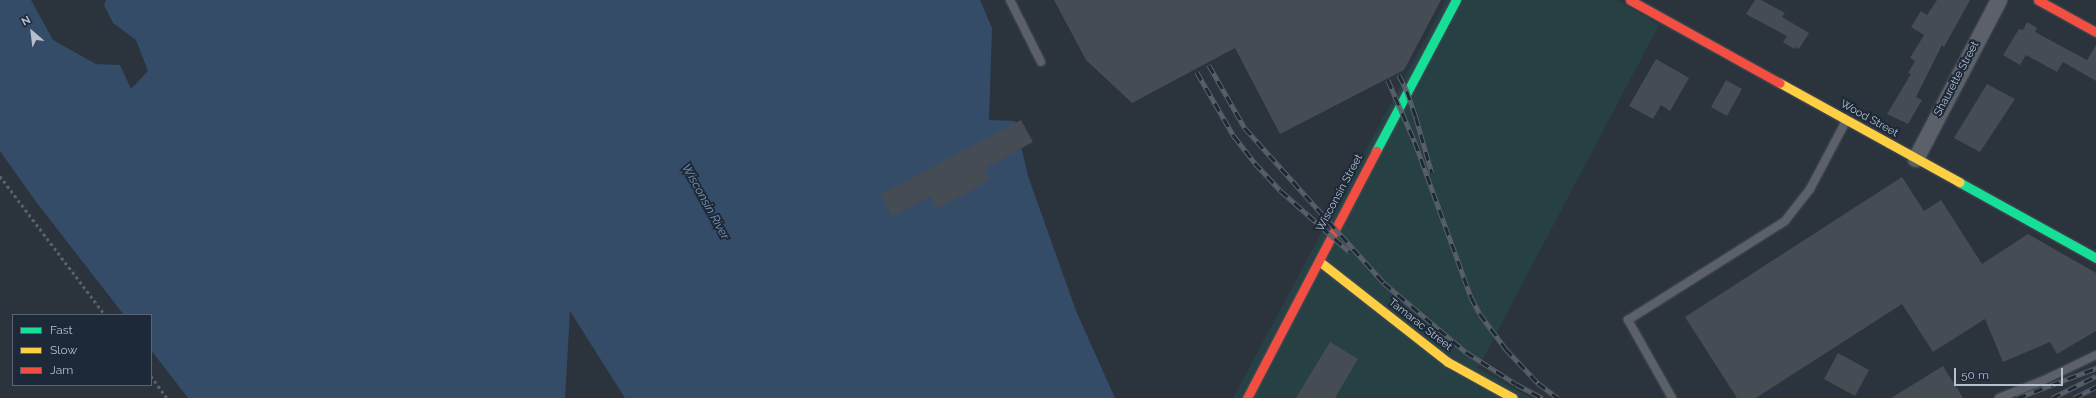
<!DOCTYPE html>
<style>
body{margin:0}
#map{position:relative;width:2096px;height:398px;overflow:hidden;background:#2b333d;font-family:Raleway,sans-serif}
div>[style]{position:absolute}
.green>*{inset:0;background:#274044}
.water>*{inset:0;background:#354c68}
.building>*{inset:0;background:#454c54}
.path>*{height:2.5px;margin-top:-1.25px;transform-origin:0;background:repeating-linear-gradient(90deg,#596067 0 3px,transparent 0 6px)}
.roads{filter:drop-shadow(0 0 1px #494f57) drop-shadow(0 0 1px #494f57)}
.lane>*{height:8px;margin:-4px;padding:0 4px;transform-origin:4px;border-radius:4px;background:#5c6169}
.street>*{height:16px;margin:-8px;padding:0 8px;transform-origin:8px;border-radius:8px;background:#5c6169}
.fast>*{height:9px;margin:-4.5px;padding:0 4.5px;transform-origin:4.5px;border-radius:4.5px;background:#16e098}
.slow>*{height:9px;margin:-4.5px;padding:0 4.5px;transform-origin:4.5px;border-radius:4.5px;background:#ffcf43}
.jam>*{height:9px;margin:-4.5px;padding:0 4.5px;transform-origin:4.5px;border-radius:4.5px;background:#f24e42}
.rail>*{height:4.5px;margin-top:-2.25px;transform-origin:0;background:repeating-linear-gradient(90deg,#1d2938 0 9px,#5a6068 0 18px);box-sizing:border-box;border-block:1px solid #5a6068}
span{translate:-50% -50%;white-space:nowrap;text-align:center;line-height:1.15;-webkit-text-stroke:4px #1d2938;paint-order:stroke}
.street-label{font-size:11px;color:#b5bfcd}
.water-label{font-size:12px;color:#7b96b7;font-style:italic}
.legend{position:absolute;left:12px;top:314px;width:140px;height:72px;box-sizing:border-box;background:#1d2938;border:1px solid #5a6574;margin:0;padding:5px 7px;list-style:none;font-size:12px;color:#b5bfcd}
.legend li{display:flex;align-items:center;gap:8px;height:20px}
.legend b{width:20px;border:1px solid #5a6574}
.north{position:absolute;left:12px;top:12px;width:40px;height:40px;-webkit-text-stroke:3px #1d2938;paint-order:stroke;rotate:332deg;font-size:11px;font-weight:700;line-height:16px;text-align:center;color:#b5bfcd}
.north::after{content:'';display:block;margin:auto;width:14px;height:18px;background:#b5bfcd;clip-path:polygon(50% 0,100% 100%,50% 72%,0 100%)}
.scale{position:absolute;left:1954px;top:368px;width:109px;height:18px;box-sizing:border-box;border:2px solid #b5bfcd;border-top:0;padding-left:5px;font-size:12px;line-height:14px;white-space:nowrap;color:#b5bfcd;-webkit-text-stroke:3px #1d2938;paint-order:stroke}
</style>
<div id="map">
<div class="green">
<i style="clip-path:polygon(1446px 0,1617px 0,1659px 25px,1478px 368px,1531px 398px,1233px 398px)"></i>
</div>
<div class="water">
<i style="clip-path:polygon(0 0,31px 0,53px 40px,96px 64px,120px 65px,131px 89px,148px 71px,136px 40px,113px 23px,104px 5px,106px 0,980px 0,992px 28px,989px 120px,1015px 121px,1028px 176px,1076px 311px,1115px 398px,625px 398px,570px 311px,565px 398px,188px 398px,151px 350px,151px 315px,124px 315px,37px 203px,0 151px)"></i>
</div>
<div class="building">
<i style="clip-path:polygon(1054px 0,1441px 0,1404px 70px,1280px 134px,1235px 48px,1132px 103px,1086px 60px)"></i>
<i style="clip-path:polygon(1755px 0,1761px 0,1785px 13px,1782px 17px,1809px 33px,1799px 49px,1795px 47px,1794px 49px,1783px 42px,1787px 36px,1746px 14px)"></i>
<i style="clip-path:polygon(1937px 0,1970px 0,1944px 47px,1942px 45px,1916px 97px,1922px 100px,1908px 124px,1887px 114px,1911px 74px,1908px 73px,1915px 61px,1910px 58px,1924px 35px,1911px 27px,1921px 11px,1927px 15px)"></i>
<i style="clip-path:polygon(2027px 22px,2037px 28px,2035px 32px,2087px 60px,2096px 45px,2096px 81px,2063px 62px,2057px 72px,2026px 55px,2020px 65px,2003px 55px,2019px 29px,2023px 30px)"></i>
<i style="clip-path:polygon(1656px 59px,1689px 78px,1670px 111px,1661px 105px,1653px 119px,1629px 106px)"></i>
<i style="clip-path:polygon(1726px 80px,1742px 89px,1727px 116px,1711px 107px)"></i>
<i style="clip-path:polygon(1987px 84px,2015px 99px,1980px 152px,1954px 138px)"></i>
<i style="clip-path:polygon(1021px 120px,1033px 142px,984px 169px,990px 180px,937px 209px,931px 196px,892px 217px,880px 195px)"></i>
<i style="clip-path:polygon(1902px 177px,1924px 211px,1941px 200px,1982px 264px,2028px 234px,2096px 273px,2096px 331px,2057px 354px,2050px 342px,2003px 362px,1985px 319px,1933px 352px,1902px 304px,1756px 398px,1737px 398px,1685px 317px)"></i>
<i style="clip-path:polygon(1330px 342px,1358px 359px,1335px 398px,1296px 398px)"></i>
<i style="clip-path:polygon(1838px 353px,1869px 370px,1855px 396px,1824px 379px)"></i>
<i style="clip-path:polygon(1943px 366px,1963px 398px,1891px 398px)"></i>
</div>
<div class="path">
<i style="left:0;top:176px;width:174px;rotate:52.9deg"></i>
<i style="left:151px;top:376px;width:27px;rotate:54deg"></i>
</div>
<div class="roads">
<div class="lane">
<i style="left:1010px;top:0;width:69px;rotate:63.4deg"></i>
<i style="left:1672px;top:398px;width:90px;rotate:-119.4deg"></i>
<i style="left:1628px;top:320px;width:186px;rotate:-32.2deg"></i>
<i style="left:1785px;top:221px;width:41px;rotate:-52deg"></i>
<i style="left:1810px;top:189px;width:77px;rotate:-62.1deg"></i>
<i style="left:1999px;top:398px;width:46px;rotate:-21.6deg"></i>
<i style="left:2042px;top:381px;width:60px;rotate:-25.7deg"></i>
</div>
<div class="street">
<i style="left:1916px;top:159px;width:179px;rotate:-62.4deg"></i>
</div>
<div class="fast">
<i style="left:1376px;top:151px;width:171px;rotate:-62.1deg"></i>
<i style="left:1959px;top:182px;width:157px;rotate:29deg"></i>
</div>
<div class="slow">
<i style="left:1780px;top:83px;width:205px;rotate:28.9deg"></i>
<i style="left:1319px;top:261px;width:164px;rotate:38.1deg"></i>
<i style="left:1448px;top:362px;width:74px;rotate:29deg"></i>
</div>
<div class="jam">
<i style="left:1630px;top:0;width:171px;rotate:29deg"></i>
<i style="left:2038px;top:0;width:66px;rotate:28.9deg"></i>
<i style="left:1247px;top:398px;width:279px;rotate:-62.4deg"></i>
</div>
</div>
<div class="rail">
<i style="left:1209px;top:65px;width:73px;rotate:60.3deg"></i>
<i style="left:1245px;top:128px;width:208px;rotate:48.1deg"></i>
<i style="left:1384px;top:283px;width:107px;rotate:40.1deg"></i>
<i style="left:1466px;top:352px;width:59px;rotate:32.6deg"></i>
<i style="left:1516px;top:384px;width:30px;rotate:28deg"></i>
<i style="left:1197px;top:72px;width:74px;rotate:60deg"></i>
<i style="left:1234px;top:136px;width:34px;rotate:52deg"></i>
<i style="left:1255px;top:163px;width:38px;rotate:47deg"></i>
<i style="left:1281px;top:191px;width:92px;rotate:41.5deg"></i>
<i style="left:1399px;top:75px;width:18px;rotate:63deg"></i>
<i style="left:1407px;top:91px;width:28px;rotate:71deg"></i>
<i style="left:1416px;top:117px;width:58px;rotate:74.1deg"></i>
<i style="left:1388px;top:80px;width:68px;rotate:66.5deg"></i>
<i style="left:1415px;top:142px;width:165px;rotate:70.1deg"></i>
<i style="left:1471px;top:297px;width:19px;rotate:62deg"></i>
<i style="left:1480px;top:314px;width:44px;rotate:53.4deg"></i>
<i style="left:1506px;top:349px;width:47px;rotate:46.7deg"></i>
<i style="left:1538px;top:383px;width:25px;rotate:37deg"></i>
<i style="left:2017px;top:398px;width:85px;rotate:-20.8deg"></i>
<i style="left:2052px;top:398px;width:49px;rotate:-26.6deg"></i>
<i style="left:2074px;top:398px;width:25px;rotate:-27deg"></i>
</div>
<div class="street-label">
<span style="left:1957px;top:79px;rotate:-62deg">Shaurette Street</span>
<span style="left:1869px;top:119px;rotate:29deg">Wood Street</span>
<span style="left:1340px;top:193px;rotate:-62deg">Wisconsin Street</span>
<span style="left:1420px;top:325px;rotate:38deg">Tamarac Street</span>
</div>
<div class="water-label">
<span style="left:705px;top:202px;rotate:61deg">Wisconsin River</span>
</div>
<ul class="legend">
<li><b style="height:5px;background:#16e098"></b>Fast</li>
<li><b style="height:5px;background:#ffcf43"></b>Slow</li>
<li><b style="height:5px;background:#f24e42"></b>Jam</li>
</ul>
<div class="north">N</div>
<div class="scale">50 m</div>
</div>
